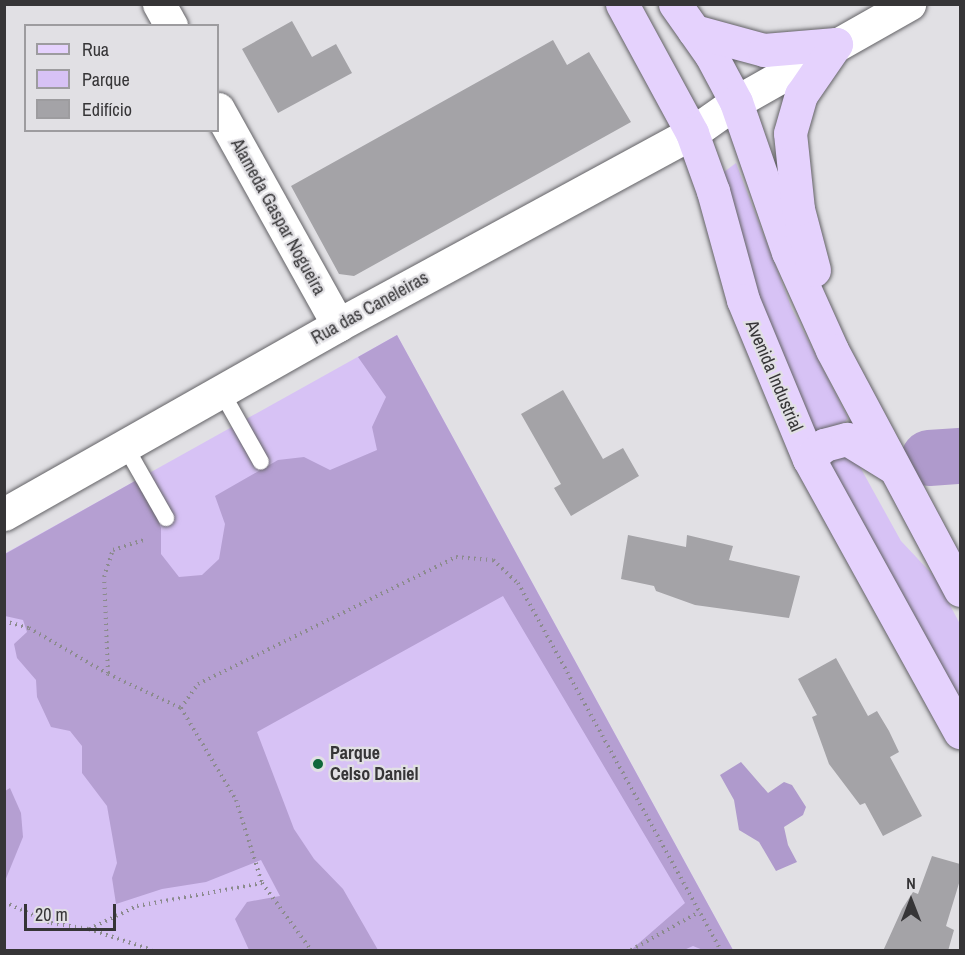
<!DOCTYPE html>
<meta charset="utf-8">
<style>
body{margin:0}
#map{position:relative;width:965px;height:955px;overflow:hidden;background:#e1e0e4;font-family:"Archivo Narrow",sans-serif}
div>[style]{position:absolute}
.green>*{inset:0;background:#d7c2f5}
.forest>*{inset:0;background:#b59fd2}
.water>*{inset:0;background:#af9acc}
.river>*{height:56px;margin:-28px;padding:0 28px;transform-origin:28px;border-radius:28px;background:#af9acc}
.building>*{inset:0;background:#a4a3a7}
.path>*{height:4px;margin-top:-2px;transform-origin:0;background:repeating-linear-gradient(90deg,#8c8b8e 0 1.5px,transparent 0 6px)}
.roads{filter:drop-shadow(0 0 2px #636266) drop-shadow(0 0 2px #636266)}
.service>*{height:16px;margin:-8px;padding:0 8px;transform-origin:8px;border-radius:8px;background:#fff}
.minor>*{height:33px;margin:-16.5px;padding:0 16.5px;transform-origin:16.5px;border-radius:16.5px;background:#fff}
.primary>*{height:33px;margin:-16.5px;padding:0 16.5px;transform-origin:16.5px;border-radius:16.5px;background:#e5d2fd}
.dots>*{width:16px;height:16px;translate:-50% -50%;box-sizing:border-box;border:3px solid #e1e0e4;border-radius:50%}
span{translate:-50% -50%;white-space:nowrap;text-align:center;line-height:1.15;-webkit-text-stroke:4.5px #e1e0e4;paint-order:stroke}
.street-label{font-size:18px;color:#363537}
.poi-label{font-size:18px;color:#363537;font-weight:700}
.left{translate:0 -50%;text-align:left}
.frame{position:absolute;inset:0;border:6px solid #363537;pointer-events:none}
.legend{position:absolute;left:24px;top:24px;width:195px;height:108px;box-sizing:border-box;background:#e1e0e4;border:2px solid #9d9c9f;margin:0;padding:8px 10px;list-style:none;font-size:18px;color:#363537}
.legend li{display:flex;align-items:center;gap:12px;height:30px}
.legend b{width:30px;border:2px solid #9d9c9f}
.north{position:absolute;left:881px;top:871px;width:60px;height:60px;-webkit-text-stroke:4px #e1e0e4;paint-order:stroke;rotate:0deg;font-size:16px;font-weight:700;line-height:24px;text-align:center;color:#363537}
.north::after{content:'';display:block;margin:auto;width:21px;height:27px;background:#363537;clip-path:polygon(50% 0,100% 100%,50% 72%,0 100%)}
.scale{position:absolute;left:24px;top:904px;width:92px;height:27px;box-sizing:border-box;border:3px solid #363537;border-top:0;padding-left:8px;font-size:18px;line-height:21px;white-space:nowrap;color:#363537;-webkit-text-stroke:4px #e1e0e4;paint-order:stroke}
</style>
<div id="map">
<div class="green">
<i style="clip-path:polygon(736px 163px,792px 309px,848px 418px,845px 422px,813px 432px,761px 305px,749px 264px,724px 172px)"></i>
<i style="clip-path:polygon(397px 335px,733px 950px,5px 950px,4px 554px)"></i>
<i style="clip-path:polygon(831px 456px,854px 456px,901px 541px,935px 577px,960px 624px,960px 705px,829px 462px)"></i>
</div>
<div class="forest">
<i style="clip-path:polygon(397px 335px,733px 950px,703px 950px,693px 946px,684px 950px,631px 950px,685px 903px,503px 596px,257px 732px,294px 829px,314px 859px,343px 889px,378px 950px,249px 950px,235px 919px,247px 902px,280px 896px,261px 860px,206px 882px,162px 889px,116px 904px,112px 878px,117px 863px,107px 806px,82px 773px,82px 746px,70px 731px,51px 727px,37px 697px,36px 680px,17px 658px,14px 644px,27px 632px,23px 620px,5px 616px,5px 554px,135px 481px,149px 497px,161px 528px,161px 554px,179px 577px,202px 575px,219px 559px,225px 524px,215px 496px,278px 460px,304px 457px,330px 470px,377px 450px,372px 427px,386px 397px,358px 357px)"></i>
<i style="clip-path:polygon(10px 788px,21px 813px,23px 837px,5px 881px,5px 791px)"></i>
</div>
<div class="water">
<i style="clip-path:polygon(741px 762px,768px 793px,784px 782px,792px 785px,806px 807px,803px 815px,784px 827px,788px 845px,797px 862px,776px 871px,759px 842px,739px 830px,734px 800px,720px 775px)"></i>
</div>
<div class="river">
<i style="left:929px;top:458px;width:31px;rotate:-4deg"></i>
</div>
<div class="building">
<i style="clip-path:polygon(292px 21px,312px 57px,336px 44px,352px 73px,278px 113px,242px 49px)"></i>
<i style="clip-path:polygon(553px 40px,567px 65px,589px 52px,631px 122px,354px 276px,339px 274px,291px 186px)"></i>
<i style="clip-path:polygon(563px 390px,603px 459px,623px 448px,639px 476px,571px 516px,554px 488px,561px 484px,521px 414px)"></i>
<i style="clip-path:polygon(628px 535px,686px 547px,687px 535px,733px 546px,729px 560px,800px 576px,789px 618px,695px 605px,656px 591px,654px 586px,621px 579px)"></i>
<i style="clip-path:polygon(836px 658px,868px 716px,877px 711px,889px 731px,899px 752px,890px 757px,922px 816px,883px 836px,865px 803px,860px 805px,829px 764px,812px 717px,817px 715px,798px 679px)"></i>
<i style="clip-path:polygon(932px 856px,960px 864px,960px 880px,946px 926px,954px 930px,948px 951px,883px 951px,902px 909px,913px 892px,918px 894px)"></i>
</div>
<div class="path">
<i style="left:4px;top:621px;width:26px;rotate:16deg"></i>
<i style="left:29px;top:628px;width:91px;rotate:30.2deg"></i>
<i style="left:108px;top:674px;width:81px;rotate:25deg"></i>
<i style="left:181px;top:708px;width:29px;rotate:-55deg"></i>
<i style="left:198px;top:684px;width:288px;rotate:-26.2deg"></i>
<i style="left:456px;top:557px;width:37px;rotate:5deg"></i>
<i style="left:493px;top:560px;width:34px;rotate:43deg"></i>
<i style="left:518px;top:583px;width:419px;rotate:61.1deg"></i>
<i style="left:108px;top:673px;width:96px;rotate:-92.4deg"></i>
<i style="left:104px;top:577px;width:28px;rotate:-72deg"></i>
<i style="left:113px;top:550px;width:35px;rotate:-18deg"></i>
<i style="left:181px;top:708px;width:107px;rotate:59.1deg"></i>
<i style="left:236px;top:800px;width:87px;rotate:72.6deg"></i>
<i style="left:262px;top:883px;width:83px;rotate:53.8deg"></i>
<i style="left:4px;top:902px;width:51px;rotate:24.1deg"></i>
<i style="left:51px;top:923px;width:38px;rotate:9deg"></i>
<i style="left:89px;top:929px;width:66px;rotate:18.4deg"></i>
<i style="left:89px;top:929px;width:53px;rotate:-25.6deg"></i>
<i style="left:137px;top:906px;width:127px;rotate:-10.4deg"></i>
<i style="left:631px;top:950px;width:78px;rotate:-29.2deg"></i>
</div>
<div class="roads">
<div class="service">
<i style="left:221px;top:391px;width:81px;rotate:60.6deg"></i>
<i style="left:125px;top:446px;width:83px;rotate:60.3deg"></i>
</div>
<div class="minor">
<i style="left:159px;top:4px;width:25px;rotate:61deg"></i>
<i style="left:218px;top:109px;width:247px;rotate:60.9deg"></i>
<i style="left:4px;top:514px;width:384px;rotate:-29.5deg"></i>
<i style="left:338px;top:325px;width:403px;rotate:-28.5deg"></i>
<i style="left:692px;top:133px;width:54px;rotate:-35.2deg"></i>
<i style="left:736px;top:102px;width:199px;rotate:-29.5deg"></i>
</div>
<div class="primary">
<i style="left:622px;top:4px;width:147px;rotate:61.5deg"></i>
<i style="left:692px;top:133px;width:62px;rotate:70.1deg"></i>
<i style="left:713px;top:191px;width:113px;rotate:74.6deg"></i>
<i style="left:743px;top:300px;width:172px;rotate:67.5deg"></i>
<i style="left:809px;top:459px;width:312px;rotate:61.1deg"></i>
<i style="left:675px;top:4px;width:62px;rotate:54.8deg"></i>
<i style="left:711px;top:55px;width:53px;rotate:62deg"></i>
<i style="left:736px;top:102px;width:159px;rotate:70.9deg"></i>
<i style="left:788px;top:252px;width:107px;rotate:65.8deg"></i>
<i style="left:832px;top:350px;width:272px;rotate:61.9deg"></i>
<i style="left:694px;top:31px;width:73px;rotate:15.2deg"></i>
<i style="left:764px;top:50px;width:72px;rotate:-4.8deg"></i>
<i style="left:814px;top:270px;width:63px;rotate:-104.7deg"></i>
<i style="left:798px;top:209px;width:76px;rotate:-96deg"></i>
<i style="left:790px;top:133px;width:40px;rotate:-74deg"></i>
<i style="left:801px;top:95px;width:62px;rotate:-55.5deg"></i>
<i style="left:809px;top:459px;width:21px;rotate:-43deg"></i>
<i style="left:824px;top:445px;width:24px;rotate:-15deg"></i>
<i style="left:847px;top:439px;width:52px;rotate:31.5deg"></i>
</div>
</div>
<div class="dots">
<i style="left:318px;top:764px;background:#10683a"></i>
</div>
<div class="street-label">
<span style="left:278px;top:217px;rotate:61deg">Alameda Gaspar Nogueira</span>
<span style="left:370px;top:308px;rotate:-29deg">Rua das Caneleiras</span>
<span style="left:774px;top:376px;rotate:67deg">Avenida Industrial</span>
</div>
<div class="poi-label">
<span class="left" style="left:330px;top:764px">Parque<br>Celso Daniel</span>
</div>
<div class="frame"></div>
<ul class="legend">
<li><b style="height:8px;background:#e5d2fd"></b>Rua</li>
<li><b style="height:16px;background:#d7c2f5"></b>Parque</li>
<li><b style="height:16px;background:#a4a3a7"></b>Edifício</li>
</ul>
<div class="north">N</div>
<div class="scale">20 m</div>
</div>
